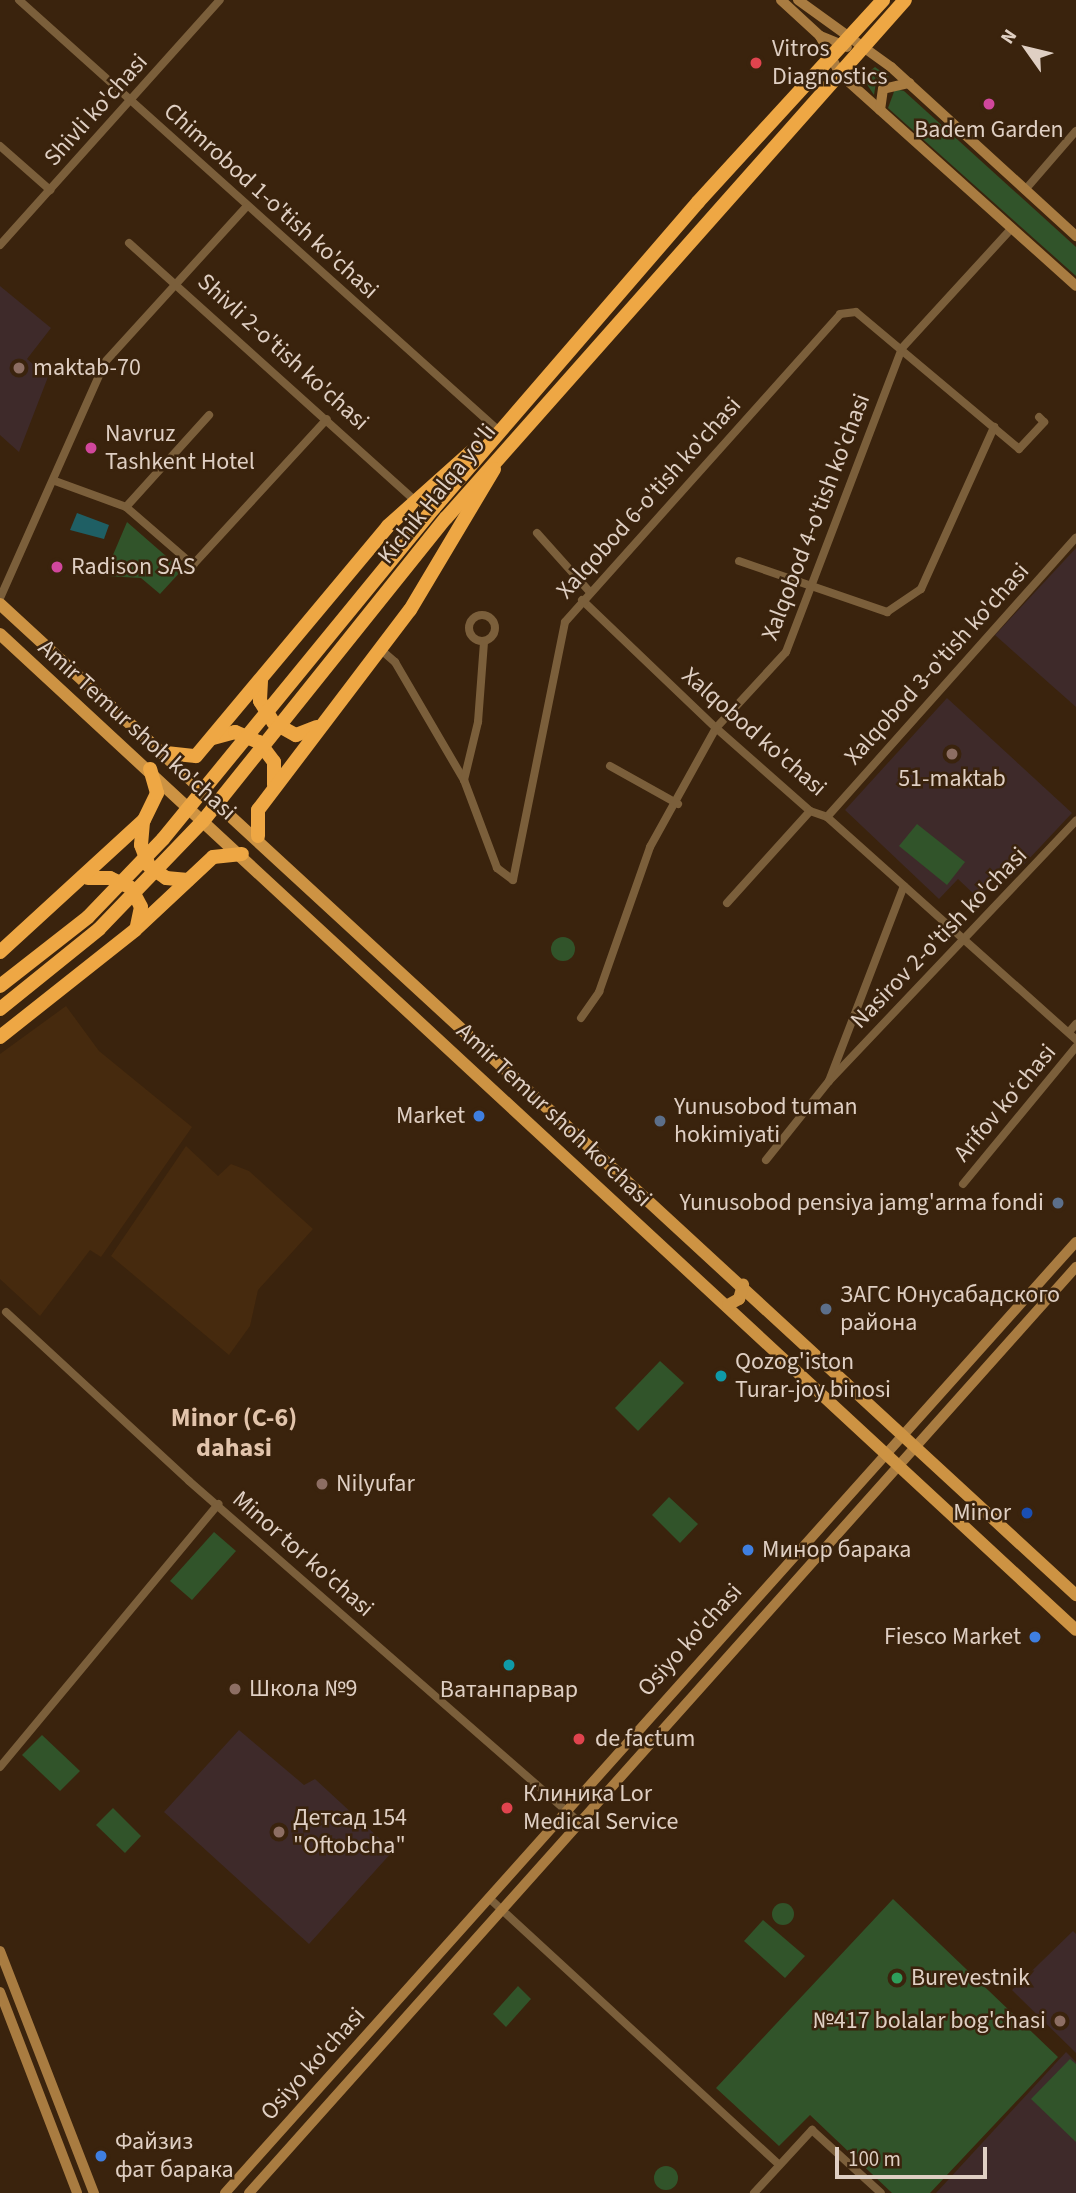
<!DOCTYPE html>
<meta charset="utf-8">
<style>
body{margin:0}
#map{position:relative;width:1076px;height:2193px;overflow:hidden;background:#3a230d;font-family:"Source Sans 3",sans-serif}
div>[style]{position:absolute}
.built>*{inset:0;background:#462a0e}
.education>*{inset:0;background:#3e2a2a}
.green>*{inset:0;background:#31542a}
.round{border-radius:50%}
.water>*{inset:0;background:#1f5f64}
.street>*{height:8px;margin:-4px;padding:0 4px;transform-origin:4px;border-radius:4px;background:#7b5f3b}
.street>.ring{margin:-4px;padding:0;box-sizing:content-box;background:none;border:8px solid #7b5f3b;border-radius:50%}
.secondary>*{height:10px;margin:-5px;padding:0 5px;transform-origin:5px;border-radius:5px;background:#a97c41}
.primary>*{height:12px;margin:-6px;padding:0 6px;transform-origin:6px;border-radius:6px;background:#cd9343}
.highway>*{height:14px;margin:-7px;padding:0 7px;transform-origin:7px;border-radius:7px;background:#eea744}
.highway-bridge>*{height:14px;margin:-7px;padding:0 7px;transform-origin:7px;border-radius:7px;background:#eea744}
.dots>*{width:19px;height:19px;translate:-50% -50%;box-sizing:border-box;border:4px solid #3a230d;border-radius:50%}
span{translate:-50% -50%;white-space:nowrap;text-align:center;line-height:1.15;-webkit-text-stroke:5px #3a230d;paint-order:stroke}
.poi-label{font-size:24px;color:#dfcfc3}
.left{translate:0 -50%;text-align:left}
.right{translate:-100% -50%;text-align:right}
.street-label{font-size:24px;color:#dfcfc3}
.neighbourhood-label{font-size:26px;color:#e2c4ab;font-weight:700}
.north{position:absolute;left:992px;top:14px;width:70px;height:70px;-webkit-text-stroke:5px #3a230d;paint-order:stroke;rotate:304deg;font-size:19px;font-weight:700;line-height:28px;text-align:center;color:#dfcfc3}
.north::after{content:'';display:block;margin:auto;width:24px;height:32px;background:#dfcfc3;clip-path:polygon(50% 0,100% 100%,50% 72%,0 100%)}
.scale{position:absolute;left:835px;top:2147px;width:152px;height:32px;box-sizing:border-box;border:4px solid #dfcfc3;border-top:0;padding-left:9px;font-size:21px;line-height:24px;white-space:nowrap;color:#dfcfc3;-webkit-text-stroke:5px #3a230d;paint-order:stroke}
</style>
<div id="map">
<div class="built">
<i style="clip-path:polygon(66px 1006px,99px 1051px,192px 1127px,101px 1257px,90px 1250px,40px 1316px,0 1279px,0 1054px)"></i>
<i style="clip-path:polygon(186px 1146px,218px 1176px,231px 1164px,249px 1171px,313px 1229px,258px 1290px,250px 1326px,229px 1355px,111px 1256px)"></i>
</div>
<div class="education">
<i style="clip-path:polygon(0 286px,51px 328px,27px 359px,48px 377px,19px 452px,0 435px)"></i>
<i style="clip-path:polygon(1076px 548px,1076px 707px,995px 635px)"></i>
<i style="clip-path:polygon(947px 698px,1072px 813px,1011px 878px,1003px 871px,978px 898px,958px 879px,939px 899px,845px 810px)"></i>
<i style="clip-path:polygon(239px 1730px,304px 1785px,315px 1779px,393px 1851px,309px 1944px,164px 1812px)"></i>
<i style="clip-path:polygon(1073px 1931px,1076px 1934px,1076px 2053px,1012px 1990px)"></i>
<i style="clip-path:polygon(1066px 2052px,1076px 2062px,1076px 2193px,936px 2193px)"></i>
</div>
<div class="green">
<i style="clip-path:polygon(875px 67px,889px 77px,876px 82px,874px 95px,862px 77px)"></i>
<i style="clip-path:polygon(895px 89px,904px 91px,1076px 247px,1076px 276px,888px 108px)"></i>
<i style="clip-path:polygon(127px 522px,182px 570px,160px 594px,141px 578px,104px 576px)"></i>
<i style="clip-path:polygon(917px 824px,965px 862px,947px 885px,899px 846px)"></i>
<i class="round" style="left:551px;top:937px;width:24px;height:24px"></i>
<i style="clip-path:polygon(660px 1361px,684px 1383px,638px 1431px,615px 1408px)"></i>
<i style="clip-path:polygon(669px 1497px,698px 1524px,680px 1543px,652px 1515px)"></i>
<i style="clip-path:polygon(214px 1532px,236px 1551px,192px 1600px,170px 1581px)"></i>
<i style="clip-path:polygon(42px 1735px,80px 1771px,60px 1791px,22px 1755px)"></i>
<i style="clip-path:polygon(113px 1808px,141px 1836px,125px 1853px,96px 1825px)"></i>
<i style="clip-path:polygon(893px 1899px,1058px 2057px,930px 2193px,892px 2193px,810px 2115px,779px 2146px,716px 2088px)"></i>
<i class="round" style="left:772px;top:1903px;width:22px;height:22px"></i>
<i style="clip-path:polygon(763px 1920px,805px 1956px,785px 1978px,744px 1941px)"></i>
<i style="clip-path:polygon(518px 1986px,531px 1999px,506px 2027px,493px 2014px)"></i>
<i style="clip-path:polygon(1070px 2059px,1076px 2064px,1076px 2142px,1031px 2099px)"></i>
<i class="round" style="left:654px;top:2166px;width:24px;height:24px"></i>
</div>
<div class="water">
<i style="clip-path:polygon(77px 513px,109px 525px,104px 539px,70px 530px)"></i>
</div>
<div class="street">
<i style="left:19px;top:0;width:644px;rotate:41.91deg"></i>
<i style="left:0;top:146px;width:67px;rotate:41.3deg"></i>
<i style="left:1025px;top:190px;width:78px;rotate:-49.2deg"></i>
<i style="left:129px;top:243px;width:384px;rotate:42deg"></i>
<i style="left:0;top:245px;width:329px;rotate:-48.1deg"></i>
<i style="left:55px;top:481px;width:76px;rotate:20.1deg"></i>
<i style="left:126px;top:507px;width:89px;rotate:40.9deg"></i>
<i style="left:126px;top:507px;width:124px;rotate:-47.9deg"></i>
<i style="left:537px;top:533px;width:79px;rotate:48.1deg"></i>
<i style="left:739px;top:561px;width:157px;rotate:19deg"></i>
<i style="left:887px;top:612px;width:41px;rotate:-34.1deg"></i>
<i style="left:921px;top:589px;width:178px;rotate:-65.7deg"></i>
<i style="left:190px;top:568px;width:202px;rotate:-47.4deg"></i>
<i style="left:0;top:598px;width:258px;rotate:-66deg"></i>
<i style="left:105px;top:362px;width:211px;rotate:-47.7deg"></i>
<i style="left:582px;top:600px;width:185px;rotate:43.7deg"></i>
<i style="left:716px;top:728px;width:125px;rotate:41.4deg"></i>
<i style="left:810px;top:811px;width:18px;rotate:19deg"></i>
<i style="left:827px;top:817px;width:334px;rotate:41.8deg"></i>
<i class="ring" style="left:469px;top:615px;width:18px;height:18px"></i>
<i style="left:380px;top:649px;width:20px;rotate:41deg"></i>
<i style="left:395px;top:662px;width:137px;rotate:59.7deg"></i>
<i style="left:464px;top:780px;width:94px;rotate:69.4deg"></i>
<i style="left:497px;top:868px;width:20px;rotate:37deg"></i>
<i style="left:513px;top:880px;width:263px;rotate:-78.6deg"></i>
<i style="left:565px;top:622px;width:413px;rotate:-48.2deg"></i>
<i style="left:840px;top:314px;width:16px;rotate:-7deg"></i>
<i style="left:856px;top:312px;width:213px;rotate:40deg"></i>
<i style="left:1019px;top:449px;width:37px;rotate:-47deg"></i>
<i style="left:1044px;top:422px;width:7px;rotate:-135deg"></i>
<i style="left:610px;top:766px;width:78px;rotate:29.2deg"></i>
<i style="left:464px;top:780px;width:60px;rotate:-76.4deg"></i>
<i style="left:478px;top:722px;width:79px;rotate:-85.7deg"></i>
<i style="left:827px;top:817px;width:374px;rotate:-48.3deg"></i>
<i style="left:727px;top:903px;width:124px;rotate:-47.9deg"></i>
<i style="left:581px;top:1018px;width:32px;rotate:-55deg"></i>
<i style="left:599px;top:992px;width:154px;rotate:-70.6deg"></i>
<i style="left:650px;top:847px;width:136px;rotate:-61deg"></i>
<i style="left:716px;top:728px;width:103px;rotate:-47.4deg"></i>
<i style="left:786px;top:652px;width:325px;rotate:-69.1deg"></i>
<i style="left:902px;top:348px;width:163px;rotate:-47.5deg"></i>
<i style="left:1069px;top:1032px;width:11px;rotate:-49deg"></i>
<i style="left:829px;top:1081px;width:359px;rotate:-46.5deg"></i>
<i style="left:766px;top:1160px;width:101px;rotate:-51.4deg"></i>
<i style="left:829px;top:1081px;width:209px;rotate:-69deg"></i>
<i style="left:963px;top:1184px;width:178px;rotate:-50.5deg"></i>
<i style="left:6px;top:1312px;width:249px;rotate:42.7deg"></i>
<i style="left:189px;top:1481px;width:517px;rotate:41.15deg"></i>
<i style="left:0;top:1767px;width:342px;rotate:-50.3deg"></i>
<i style="left:489px;top:1898px;width:391px;rotate:42.6deg"></i>
<i style="left:754px;top:2193px;width:86px;rotate:-47.4deg"></i>
<i style="left:812px;top:2130px;width:93px;rotate:42.4deg"></i>
</div>
<div class="secondary">
<i style="left:781px;top:0;width:53px;rotate:42.7deg"></i>
<i style="left:820px;top:36px;width:29px;rotate:22deg"></i>
<i style="left:798px;top:0;width:115px;rotate:35.8deg"></i>
<i style="left:891px;top:67px;width:251px;rotate:42.4deg"></i>
<i style="left:820px;top:36px;width:43px;rotate:62.2deg"></i>
<i style="left:840px;top:74px;width:317px;rotate:41.9deg"></i>
<i style="left:880px;top:110px;width:21px;rotate:-82deg"></i>
<i style="left:883px;top:89px;width:27px;rotate:-13deg"></i>
<i style="left:0;top:1951px;width:260px;rotate:68.8deg"></i>
<i style="left:0;top:1992px;width:215px;rotate:69deg"></i>
<i style="left:225px;top:2193px;width:1276px;rotate:-48.18deg"></i>
<i style="left:249px;top:2193px;width:1242px;rotate:-48.23deg"></i>
</div>
<div class="primary">
<i style="left:0;top:604px;width:1463px;rotate:42.65deg"></i>
<i style="left:0;top:634px;width:1466px;rotate:42.79deg"></i>
<i style="left:728px;top:1305px;width:13px;rotate:-29deg"></i>
<i style="left:739px;top:1299px;width:15px;rotate:-74deg"></i>
</div>
<div class="highway">
<i style="left:434px;top:508px;width:404px;rotate:-49.2deg"></i>
<i style="left:698px;top:202px;width:274px;rotate:-47.5deg"></i>
<i style="left:446px;top:518px;width:692px;rotate:-48.46deg"></i>
<i style="left:261px;top:681px;width:20px;rotate:93deg"></i>
<i style="left:260px;top:701px;width:26px;rotate:58deg"></i>
<i style="left:274px;top:723px;width:25px;rotate:29deg"></i>
<i style="left:296px;top:735px;width:22px;rotate:-21deg"></i>
<i style="left:213px;top:738px;width:23px;rotate:-15deg"></i>
<i style="left:235px;top:732px;width:26px;rotate:23deg"></i>
<i style="left:259px;top:742px;width:25px;rotate:53deg"></i>
<i style="left:274px;top:762px;width:23px;rotate:90deg"></i>
<i style="left:166px;top:753px;width:30px;rotate:6deg"></i>
<i style="left:196px;top:756px;width:300px;rotate:-50.1deg"></i>
<i style="left:388px;top:526px;width:113px;rotate:-41.8deg"></i>
<i style="left:143px;top:822px;width:23px;rotate:95deg"></i>
<i style="left:141px;top:845px;width:22px;rotate:69deg"></i>
<i style="left:149px;top:866px;width:21px;rotate:35deg"></i>
<i style="left:166px;top:878px;width:22px;rotate:5deg"></i>
<i style="left:258px;top:836px;width:26px;rotate:-90deg"></i>
<i style="left:258px;top:810px;width:251px;rotate:-52.8deg"></i>
<i style="left:410px;top:610px;width:164px;rotate:-59.2deg"></i>
<i style="left:88px;top:878px;width:22px"></i>
<i style="left:110px;top:878px;width:23px;rotate:25deg"></i>
<i style="left:131px;top:888px;width:21px;rotate:62deg"></i>
<i style="left:141px;top:907px;width:19px;rotate:102deg"></i>
<i style="left:0;top:952px;width:195px;rotate:-42.5deg"></i>
<i style="left:144px;top:820px;width:30px;rotate:-64deg"></i>
<i style="left:157px;top:793px;width:25px;rotate:-106deg"></i>
<i style="left:0;top:1037px;width:172px;rotate:-38.4deg"></i>
<i style="left:135px;top:930px;width:107px;rotate:-43.1deg"></i>
<i style="left:213px;top:857px;width:29px;rotate:-6deg"></i>
</div>
<div class="highway-bridge">
<i style="left:0;top:986px;width:112px;rotate:-38.1deg"></i>
<i style="left:88px;top:917px;width:108px;rotate:-46.1deg"></i>
<i style="left:163px;top:839px;width:428px;rotate:-50.7deg"></i>
<i style="left:0;top:1009px;width:127px;rotate:-38.9deg"></i>
<i style="left:99px;top:929px;width:150px;rotate:-46.1deg"></i>
<i style="left:203px;top:821px;width:388px;rotate:-51.3deg"></i>
</div>
<div class="dots">
<i style="left:756px;top:63px;background:#e0444e"></i>
<i style="left:989px;top:104px;background:#d1479c"></i>
<i style="left:19px;top:368px;background:#8d6e63"></i>
<i style="left:91px;top:448px;background:#d1479c"></i>
<i style="left:57px;top:567px;background:#d1479c"></i>
<i style="left:952px;top:754px;background:#8d6e63"></i>
<i style="left:479px;top:1116px;background:#3f7fe0"></i>
<i style="left:660px;top:1121px;background:#5c6f8a"></i>
<i style="left:1058px;top:1203px;background:#5c6f8a"></i>
<i style="left:826px;top:1309px;background:#5c6f8a"></i>
<i style="left:721px;top:1376px;background:#0f9aa8"></i>
<i style="left:322px;top:1484px;background:#8d6e63"></i>
<i style="left:1027px;top:1513px;background:#1a4fb4"></i>
<i style="left:748px;top:1550px;background:#3f7fe0"></i>
<i style="left:1035px;top:1637px;background:#3f7fe0"></i>
<i style="left:509px;top:1665px;background:#0f9aa8"></i>
<i style="left:235px;top:1689px;background:#8d6e63"></i>
<i style="left:579px;top:1739px;background:#e0444e"></i>
<i style="left:507px;top:1808px;background:#e0444e"></i>
<i style="left:279px;top:1832px;background:#8d6e63"></i>
<i style="left:897px;top:1978px;background:#2e9e5b"></i>
<i style="left:1060px;top:2021px;background:#8d6e63"></i>
<i style="left:101px;top:2156px;background:#3f7fe0"></i>
</div>
<div class="poi-label">
<span class="left" style="left:772px;top:63px">Vitros<br>Diagnostics</span>
<span style="left:989px;top:130px">Badem Garden</span>
<span class="left" style="left:33px;top:368px">maktab-70</span>
<span class="left" style="left:105px;top:448px">Navruz<br>Tashkent Hotel</span>
<span class="left" style="left:71px;top:567px">Radison SAS</span>
<span style="left:952px;top:779px">51-maktab</span>
<span class="left" style="left:674px;top:1121px">Yunusobod tuman<br>hokimiyati</span>
<span class="right" style="left:465px;top:1116px">Market</span>
<span class="right" style="left:1044px;top:1203px">Yunusobod pensiya jamg'arma fondi</span>
<span class="left" style="left:840px;top:1309px">ЗАГС Юнусабадского<br>района</span>
<span class="left" style="left:735px;top:1376px">Qozog'iston<br>Turar-joy binosi</span>
<span class="left" style="left:336px;top:1484px">Nilyufar</span>
<span class="right" style="left:1011px;top:1513px">Minor</span>
<span class="left" style="left:762px;top:1550px">Минор барака</span>
<span class="right" style="left:1021px;top:1637px">Fiesco Market</span>
<span class="left" style="left:249px;top:1689px">Школа №9</span>
<span style="left:509px;top:1690px">Ватанпарвар</span>
<span class="left" style="left:595px;top:1739px">de factum</span>
<span class="left" style="left:523px;top:1808px">Клиника Lor<br>Medical Service</span>
<span class="left" style="left:293px;top:1832px">Детсад 154<br>"Oftobcha"</span>
<span class="left" style="left:911px;top:1978px">Burevestnik</span>
<span class="right" style="left:1046px;top:2021px">№417 bolalar bog'chasi</span>
<span class="left" style="left:115px;top:2156px">Файзиз<br>фат барака</span>
</div>
<div class="street-label">
<span style="left:96px;top:110px;rotate:-48deg">Shivli ko'chasi</span>
<span style="left:271px;top:201px;rotate:42deg">Chimrobod 1-o'tish ko'chasi</span>
<span style="left:283px;top:352px;rotate:42deg">Shivli 2-o'tish ko'chasi</span>
<span style="left:437px;top:494px;rotate:-51deg">Kichik Halqa yo'li</span>
<span style="left:649px;top:498px;rotate:-48deg">Xalqobod 6-o'tish ko'chasi</span>
<span style="left:816px;top:517px;rotate:-69deg">Xalqobod 4-o'tish ko'chasi</span>
<span style="left:937px;top:664px;rotate:-48deg">Xalqobod 3-o'tish ko'chasi</span>
<span style="left:137px;top:730px;rotate:42deg">Amir Temur shoh ko'chasi</span>
<span style="left:754px;top:732px;rotate:41deg">Xalqobod ko'chasi</span>
<span style="left:939px;top:938px;rotate:-46deg">Nasirov 2-o'tish ko'chasi</span>
<span style="left:1005px;top:1103px;rotate:-50deg">Arifov ko‘chasi</span>
<span style="left:554px;top:1115px;rotate:43deg">Amir Temur shoh ko'chasi</span>
<span style="left:303px;top:1554px;rotate:41deg">Minor tor ko'chasi</span>
<span style="left:690px;top:1640px;rotate:-48deg">Osiyo ko'chasi</span>
<span style="left:313px;top:2064px;rotate:-48deg">Osiyo ko'chasi</span>
</div>
<div class="neighbourhood-label">
<span style="left:234px;top:1433px">Minor (C-6)<br>dahasi</span>
</div>
<div class="north">N</div>
<div class="scale">100 m</div>
</div>
